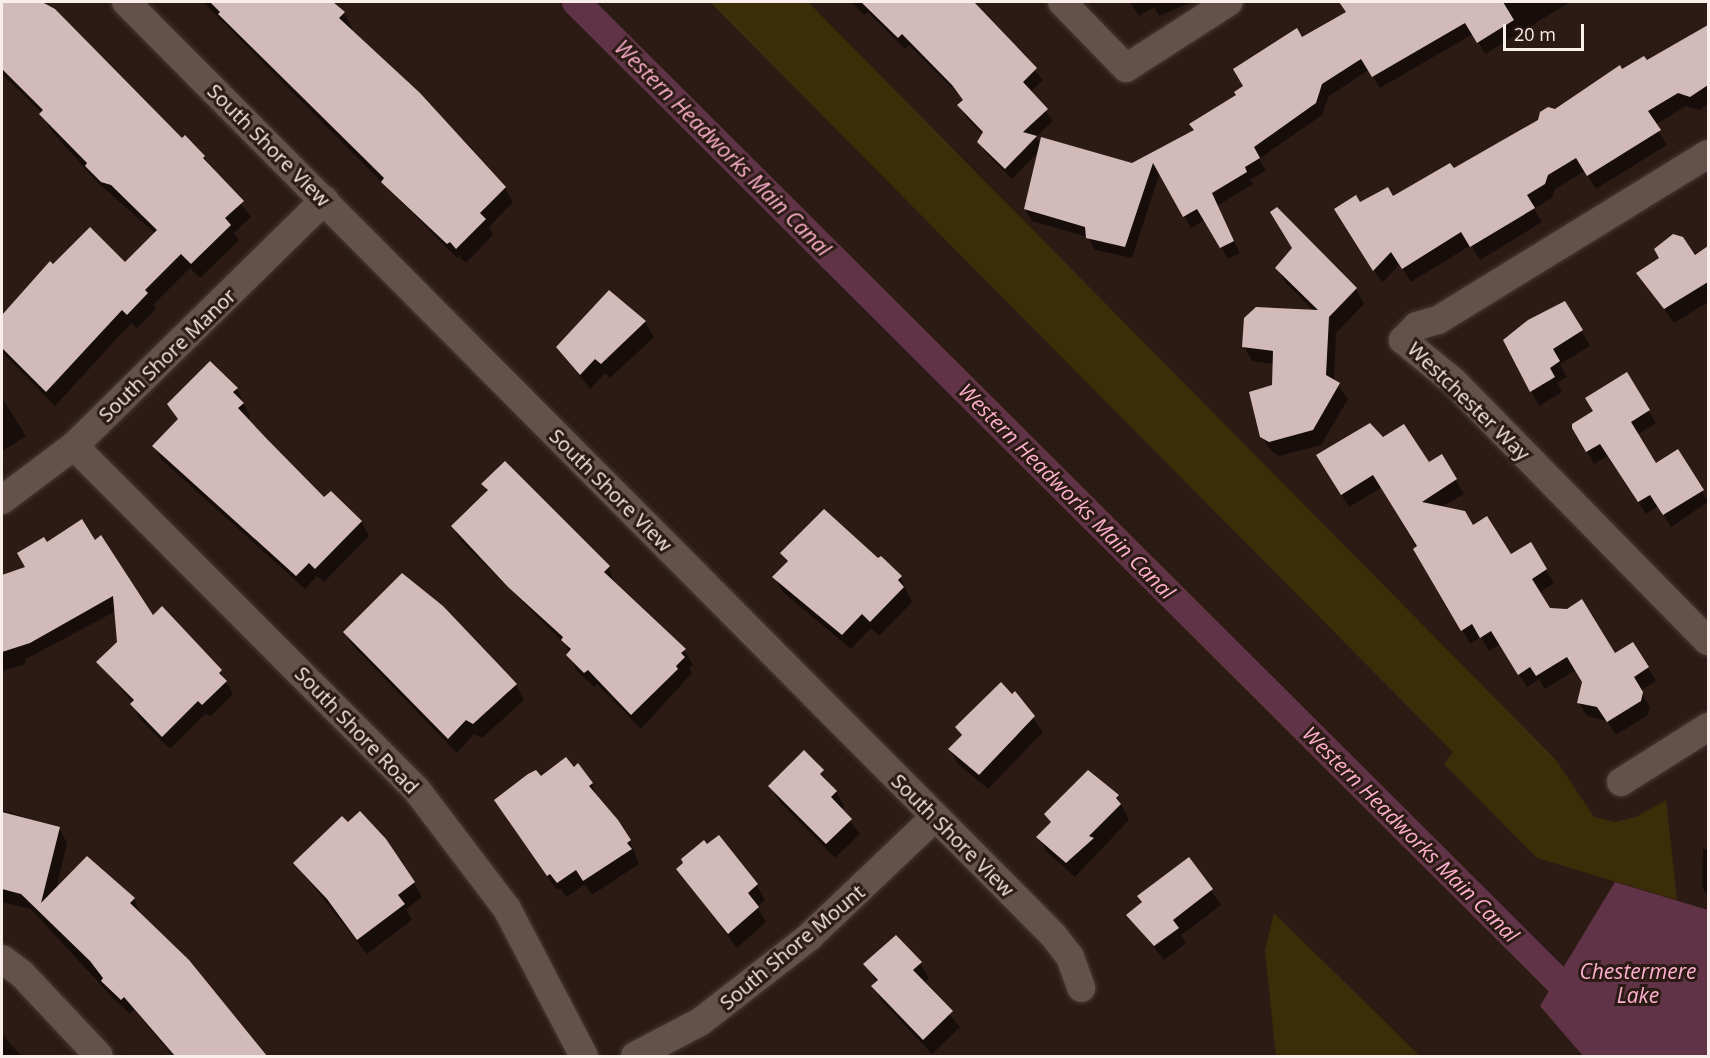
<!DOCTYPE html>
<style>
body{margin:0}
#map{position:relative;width:1710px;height:1058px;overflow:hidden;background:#2c1b15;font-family:"Open Sans",sans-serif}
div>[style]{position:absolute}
.green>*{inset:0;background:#3b2d08}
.water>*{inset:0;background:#603446}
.shadow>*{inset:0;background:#0007}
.canal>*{height:28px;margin:-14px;padding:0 14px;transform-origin:14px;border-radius:14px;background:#603446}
.building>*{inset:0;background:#d3baba}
.roads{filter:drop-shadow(0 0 2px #463936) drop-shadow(0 0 2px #463936)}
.street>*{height:28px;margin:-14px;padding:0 14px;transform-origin:14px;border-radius:14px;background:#64514a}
span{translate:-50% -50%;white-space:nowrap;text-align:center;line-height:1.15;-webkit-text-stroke:6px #2c1b15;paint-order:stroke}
.street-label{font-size:20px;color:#faeeea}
.water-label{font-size:21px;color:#feb0ce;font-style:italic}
.frame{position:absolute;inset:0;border:3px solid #faeeea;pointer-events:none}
.scale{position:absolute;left:1503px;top:24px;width:81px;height:27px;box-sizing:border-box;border:3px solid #faeeea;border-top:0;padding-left:8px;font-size:18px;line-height:21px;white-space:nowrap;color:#faeeea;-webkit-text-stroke:4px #2c1b15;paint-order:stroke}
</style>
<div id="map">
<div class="green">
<i style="clip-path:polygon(710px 2px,808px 2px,1556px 760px,1594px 817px,1615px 822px,1636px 817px,1666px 800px,1677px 900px,1537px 858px,1444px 764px,1453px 752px)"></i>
<i style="clip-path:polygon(1274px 913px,1420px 1056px,1276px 1056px,1265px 951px)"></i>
</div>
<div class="water">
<i style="clip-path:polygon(1615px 882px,1708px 910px,1708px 1056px,1583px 1056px,1540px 1006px)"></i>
</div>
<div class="shadow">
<i style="clip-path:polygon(2px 2px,43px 2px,54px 10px,182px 140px,204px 157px,251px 217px,234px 233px,239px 240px,200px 278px,190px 268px,153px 305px,156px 309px,137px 328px,131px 323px,55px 406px,2px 352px,2px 316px,50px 263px,125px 264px,156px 234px,96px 181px,50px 129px,42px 113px,2px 74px)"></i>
<i style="clip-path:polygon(203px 2px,330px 2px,344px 13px,352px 28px,350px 31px,471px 147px,479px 162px,505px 188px,513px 202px,489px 227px,493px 235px,466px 263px,459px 256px,457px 258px)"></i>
<i style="clip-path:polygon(851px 2px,972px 2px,1043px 80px,1030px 92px,1053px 121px,1036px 137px,1041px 146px,1132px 165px,1196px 131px,1302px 40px,1347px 12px,1344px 2px,1570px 2px,1485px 54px,1473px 34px,1380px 88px,1369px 70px,1329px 96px,1322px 115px,1259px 159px,1266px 170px,1250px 180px,1253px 184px,1217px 206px,1240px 253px,1228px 259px,1205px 220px,1191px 228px,1160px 172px,1132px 258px,1095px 250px,1088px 237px,1032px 221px,1025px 209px,1040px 150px,1012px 179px,986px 153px,979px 142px,983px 135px,966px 117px,959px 105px,964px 101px,961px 97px,909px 45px,905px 49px,868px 12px,864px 15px)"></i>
<i style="clip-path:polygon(1130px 2px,1191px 2px,1159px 16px,1154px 7px,1139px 16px)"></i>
<i style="clip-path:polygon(1708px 27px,1708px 104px,1699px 110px,1686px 106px,1655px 125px,1667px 145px,1596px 189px,1585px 171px,1555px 189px,1552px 198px,1534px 209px,1542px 222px,1480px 260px,1471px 245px,1411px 282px,1400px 264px,1382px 283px,1344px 223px,1360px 204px,1392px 198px,1453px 170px,1622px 71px,1646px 62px)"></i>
<i style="clip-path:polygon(1705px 250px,1708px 255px,1708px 302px,1674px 323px,1638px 273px)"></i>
<i style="clip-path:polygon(1277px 268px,1356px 289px,1364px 304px,1336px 333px,1334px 381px,1348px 399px,1321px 445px,1279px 456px,1271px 451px,1262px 436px,1273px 387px,1274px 364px,1252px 361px,1244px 346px,1315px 312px,1286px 283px)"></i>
<i style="clip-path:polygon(609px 292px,645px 322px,654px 337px,610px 378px,605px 373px,590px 389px,557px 347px)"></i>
<i style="clip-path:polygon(1565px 303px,1590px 346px,1560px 364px,1567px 377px,1557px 383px,1562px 392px,1539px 406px,1531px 391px)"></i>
<i style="clip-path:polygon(1626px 374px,1656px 423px,1637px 435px,1656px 465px,1702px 491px,1708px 502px,1671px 527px,1658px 506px,1646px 514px,1609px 455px,1594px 464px,1573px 428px,1595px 412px)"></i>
<i style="clip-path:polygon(237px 389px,250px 417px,248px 420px,324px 500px,361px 522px,369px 536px,324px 582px,317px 576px,305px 589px,162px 460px,154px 446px)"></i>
<i style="clip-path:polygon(2px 398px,26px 436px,3px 451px,2px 450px)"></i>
<i style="clip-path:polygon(1383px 439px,1428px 464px,1441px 456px,1464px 494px,1441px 507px,1510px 556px,1530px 544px,1554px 583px,1539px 593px,1549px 610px,1615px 655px,1633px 644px,1656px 681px,1640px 691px,1650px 707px,1648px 715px,1616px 735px,1607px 721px,1587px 716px,1579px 702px,1584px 682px,1576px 670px,1545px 689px,1539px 679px,1527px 687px,1500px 644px,1489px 651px,1481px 637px,1470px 644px,1382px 487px,1349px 507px,1326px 469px)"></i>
<i style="clip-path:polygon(483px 484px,608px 567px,615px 584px,684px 650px,693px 665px,689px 668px,692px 673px,641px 729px,597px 684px,594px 687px,576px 670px,566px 645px,461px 541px,453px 527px,488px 492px)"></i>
<i style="clip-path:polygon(95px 542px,152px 617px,220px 671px,233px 694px,210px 717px,206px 713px,170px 749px,139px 718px,133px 703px,98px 662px,119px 642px,116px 611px,26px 659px,25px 664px,2px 671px,2px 576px,27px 568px,46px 544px)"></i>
<i style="clip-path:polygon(782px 553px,878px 560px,900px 577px,912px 602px,879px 636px,871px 628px,851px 649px,783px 592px,774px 577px,788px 564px)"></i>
<i style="clip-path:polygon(345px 633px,516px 685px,524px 700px,482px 738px,474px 734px,457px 753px,354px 647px)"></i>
<i style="clip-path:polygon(1015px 693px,1043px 732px,988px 789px,958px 764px,950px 749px,962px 737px,957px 728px)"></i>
<i style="clip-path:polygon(804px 753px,836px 791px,844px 806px,841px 810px,860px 834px,835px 858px,779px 801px,770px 786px)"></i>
<i style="clip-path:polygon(573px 769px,592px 784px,598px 800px,630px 841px,639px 864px,592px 895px,585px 884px,567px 897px,560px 888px,557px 890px,505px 815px,541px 778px)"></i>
<i style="clip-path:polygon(1117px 796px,1129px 820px,1075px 877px,1047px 852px,1038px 837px,1052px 824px,1046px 815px)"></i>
<i style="clip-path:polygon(2px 810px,59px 828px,67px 843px,56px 890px,134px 899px,141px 915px,243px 1031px,246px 1029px,262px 1056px,173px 1056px,134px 1010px,130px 1014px,111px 996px,31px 909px,2px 902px)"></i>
<i style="clip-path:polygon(1703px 849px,1708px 849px,1708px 896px,1702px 886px)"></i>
<i style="clip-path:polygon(1189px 859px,1221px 905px,1181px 935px,1186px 943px,1164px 960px,1128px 915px)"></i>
<i style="clip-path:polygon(295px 863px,414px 883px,422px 897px,406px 909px,412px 920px,367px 954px)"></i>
<i style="clip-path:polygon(678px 869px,757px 885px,765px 900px,757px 907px,766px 922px,737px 948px)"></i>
<i style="clip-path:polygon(920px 963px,929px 978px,924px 983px,960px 1027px,932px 1054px,882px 1001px,873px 986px,877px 983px,865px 964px)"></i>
<i style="clip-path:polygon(3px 1035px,21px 1056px,2px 1056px)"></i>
</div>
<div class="canal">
<i style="left:576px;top:2px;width:1387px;rotate:44.91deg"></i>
</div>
<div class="building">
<i style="clip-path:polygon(2px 2px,42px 2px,55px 9px,182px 138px,185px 135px,205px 156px,203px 158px,244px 201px,225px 218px,231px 225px,191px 264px,181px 254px,145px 290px,148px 293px,127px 315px,122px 310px,46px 392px,2px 348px,2px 315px,50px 261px,53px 264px,90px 227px,125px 262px,157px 230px,111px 185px,101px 182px,85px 166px,87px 163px,39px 114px,43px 110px,2px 69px)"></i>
<i style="clip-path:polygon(210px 2px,333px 2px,345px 12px,339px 18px,420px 93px,506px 187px,480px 213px,486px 219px,456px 249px,450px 242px,447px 244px,381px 182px,384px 178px,376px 170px,218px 14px,220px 12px)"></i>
<i style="clip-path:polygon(861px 2px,974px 2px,1037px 68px,1023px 82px,1048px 109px,1023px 132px,1037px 136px,1005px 169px,977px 142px,983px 132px,957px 105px,963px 100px,952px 85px,902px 34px,898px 38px)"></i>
<i style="clip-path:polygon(1339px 2px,1503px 2px,1514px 20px,1477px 43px,1465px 23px,1372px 77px,1361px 59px,1322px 84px,1316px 103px,1254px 147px,1260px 158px,1245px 167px,1247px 172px,1212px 193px,1234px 241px,1220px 248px,1197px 209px,1183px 217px,1153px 163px,1125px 247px,1086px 238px,1085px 227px,1024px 209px,1041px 137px,1132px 163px,1194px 130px,1189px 124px,1236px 95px,1234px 92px,1243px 86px,1233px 69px,1297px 28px,1302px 37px,1346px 12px)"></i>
<i style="clip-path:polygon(1708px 25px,1708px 85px,1690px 97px,1678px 93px,1648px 111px,1661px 130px,1587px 176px,1576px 158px,1548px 175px,1545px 184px,1527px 195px,1535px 208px,1470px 247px,1461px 232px,1402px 269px,1391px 252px,1373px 271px,1334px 209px,1356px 195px,1360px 202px,1388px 187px,1393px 196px,1450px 163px,1454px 168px,1538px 120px,1540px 112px,1548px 107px,1555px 109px,1620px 65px,1622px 69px,1644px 56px,1647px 60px)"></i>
<i style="clip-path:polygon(1277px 207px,1357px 288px,1329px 317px,1326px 375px,1340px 383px,1313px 430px,1269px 442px,1260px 437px,1249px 392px,1272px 385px,1273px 351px,1242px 347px,1244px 318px,1256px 307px,1318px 310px,1275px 268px,1292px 248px,1270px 212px)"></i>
<i style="clip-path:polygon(1673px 234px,1683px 237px,1695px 255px,1708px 246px,1708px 282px,1664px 309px,1636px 273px,1659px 258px,1654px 249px)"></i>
<i style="clip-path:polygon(609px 290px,646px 321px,601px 364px,595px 359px,580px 375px,556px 347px)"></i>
<i style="clip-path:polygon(1565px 301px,1583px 330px,1553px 349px,1560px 361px,1550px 368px,1555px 377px,1530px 392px,1503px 340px,1528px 320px)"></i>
<i style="clip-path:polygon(210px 361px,238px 388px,233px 392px,244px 403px,238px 408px,266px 438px,324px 497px,331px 491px,362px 521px,315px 569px,309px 563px,296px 576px,152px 446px,178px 419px,167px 404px)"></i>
<i style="clip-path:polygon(1627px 372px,1650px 410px,1631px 422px,1656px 463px,1678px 449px,1704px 490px,1663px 515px,1650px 495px,1638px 502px,1600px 444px,1586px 452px,1572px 428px,1572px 424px,1593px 411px,1585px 398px)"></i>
<i style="clip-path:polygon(1370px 423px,1383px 437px,1404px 424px,1429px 462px,1442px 454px,1457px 479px,1422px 502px,1465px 511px,1473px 525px,1487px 516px,1511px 554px,1531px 542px,1547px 569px,1532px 579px,1550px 608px,1567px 609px,1582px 599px,1615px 653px,1633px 642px,1649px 667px,1634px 677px,1643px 692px,1641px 701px,1607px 722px,1597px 707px,1577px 703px,1582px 682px,1567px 657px,1536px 676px,1530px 667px,1518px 675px,1491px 631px,1480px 638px,1472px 624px,1461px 631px,1413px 549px,1417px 546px,1373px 475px,1341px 495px,1316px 455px)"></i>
<i style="clip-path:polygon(505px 461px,610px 566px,604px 572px,686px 649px,681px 653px,685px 657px,676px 666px,678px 669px,631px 715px,588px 670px,584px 673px,566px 655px,571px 649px,561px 640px,563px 637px,508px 587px,451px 526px,488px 490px,481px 484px)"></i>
<i style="clip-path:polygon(824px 509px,878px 558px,881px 556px,902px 576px,898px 580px,904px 587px,870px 622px,862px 614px,842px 635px,772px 577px,788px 561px,780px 553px)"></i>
<i style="clip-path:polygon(82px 519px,95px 540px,101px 535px,153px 615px,162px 606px,222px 670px,219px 673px,227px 681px,202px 705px,198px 701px,162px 737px,130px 704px,134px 700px,96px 662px,117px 642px,113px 596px,30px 643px,2px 652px,2px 575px,25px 567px,17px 553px,44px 537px,47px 542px)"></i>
<i style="clip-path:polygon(402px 573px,443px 606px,517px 684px,473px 724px,466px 720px,448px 739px,343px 632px)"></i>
<i style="clip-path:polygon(1001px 682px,1012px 694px,1015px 691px,1035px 716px,979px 775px,948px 749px,962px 735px,955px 727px)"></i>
<i style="clip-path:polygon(804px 750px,824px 770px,820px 774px,837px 791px,831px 797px,852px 819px,826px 844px,768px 786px)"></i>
<i style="clip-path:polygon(566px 757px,574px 767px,578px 763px,593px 783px,589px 786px,618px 820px,631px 840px,627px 843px,632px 849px,583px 881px,576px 870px,557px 883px,550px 874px,547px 876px,494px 800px,528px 774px,536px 770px,541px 776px)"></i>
<i style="clip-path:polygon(1088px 770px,1119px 795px,1116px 798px,1121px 804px,1089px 836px,1094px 838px,1066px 863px,1036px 837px,1051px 822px,1044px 814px)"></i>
<i style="clip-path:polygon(360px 811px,386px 839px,415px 882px,398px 895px,405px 904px,357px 940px,327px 899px,293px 863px,342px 816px,348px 822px)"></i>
<i style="clip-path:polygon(2px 812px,60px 827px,41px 903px,87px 856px,135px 898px,130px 903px,189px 960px,267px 1056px,175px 1056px,124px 997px,121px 1000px,101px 981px,103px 978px,90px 961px,21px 894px,2px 889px)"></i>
<i style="clip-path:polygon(719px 835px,758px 884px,748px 893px,759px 907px,728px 934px,676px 869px,683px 863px,681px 859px,704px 840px,707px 844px)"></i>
<i style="clip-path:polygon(1189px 857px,1213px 889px,1173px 920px,1179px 928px,1154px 946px,1126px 915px,1142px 902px,1137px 896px)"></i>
<i style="clip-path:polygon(896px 935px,922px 962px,913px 970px,953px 1011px,923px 1040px,871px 986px,878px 980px,863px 964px)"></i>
</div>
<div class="roads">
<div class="street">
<i style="left:126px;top:2px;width:1315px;rotate:45.18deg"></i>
<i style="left:1053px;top:935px;width:28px;rotate:52deg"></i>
<i style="left:1070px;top:957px;width:33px;rotate:70deg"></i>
<i style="left:1062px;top:2px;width:92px;rotate:45.9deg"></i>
<i style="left:1126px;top:68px;width:122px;rotate:-32.7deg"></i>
<i style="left:1708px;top:154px;width:317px;rotate:148.4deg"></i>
<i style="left:1438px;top:320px;width:22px;rotate:164deg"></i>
<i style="left:1417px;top:326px;width:20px;rotate:135deg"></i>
<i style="left:1403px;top:340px;width:65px;rotate:39.4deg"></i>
<i style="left:1453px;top:381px;width:364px;rotate:45.6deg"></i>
<i style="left:74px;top:446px;width:484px;rotate:45.1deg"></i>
<i style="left:416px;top:789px;width:151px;rotate:52.8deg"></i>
<i style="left:507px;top:909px;width:166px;rotate:62.4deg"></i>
<i style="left:2px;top:500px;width:90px;rotate:-36.9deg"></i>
<i style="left:74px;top:446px;width:351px;rotate:-44.5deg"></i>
<i style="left:1621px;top:782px;width:103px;rotate:-32.3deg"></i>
<i style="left:2px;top:959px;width:25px;rotate:37deg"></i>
<i style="left:22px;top:974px;width:112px;rotate:46.8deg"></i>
<i style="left:635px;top:1056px;width:73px;rotate:-27.6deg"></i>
<i style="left:700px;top:1022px;width:138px;rotate:-37.9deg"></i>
<i style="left:809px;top:937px;width:174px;rotate:-43.6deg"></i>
</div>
</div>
<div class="street-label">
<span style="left:269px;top:145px;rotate:45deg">South Shore View</span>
<span style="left:167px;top:355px;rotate:-44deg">South Shore Manor</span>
<span style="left:1469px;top:401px;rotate:44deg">Westchester Way</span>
<span style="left:611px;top:490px;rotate:45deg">South Shore View</span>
<span style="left:357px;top:730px;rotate:46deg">South Shore Road</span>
<span style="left:953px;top:835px;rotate:45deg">South Shore View</span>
<span style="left:792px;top:947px;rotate:-40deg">South Shore Mount</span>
</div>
<div class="water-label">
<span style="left:723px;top:148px;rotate:45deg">Western Headworks Main Canal</span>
<span style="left:1067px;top:491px;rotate:45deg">Western Headworks Main Canal</span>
<span style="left:1411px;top:834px;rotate:45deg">Western Headworks Main Canal</span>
<span style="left:1638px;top:983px">Chestermere<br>Lake</span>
</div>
<div class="frame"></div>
<div class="scale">20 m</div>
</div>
